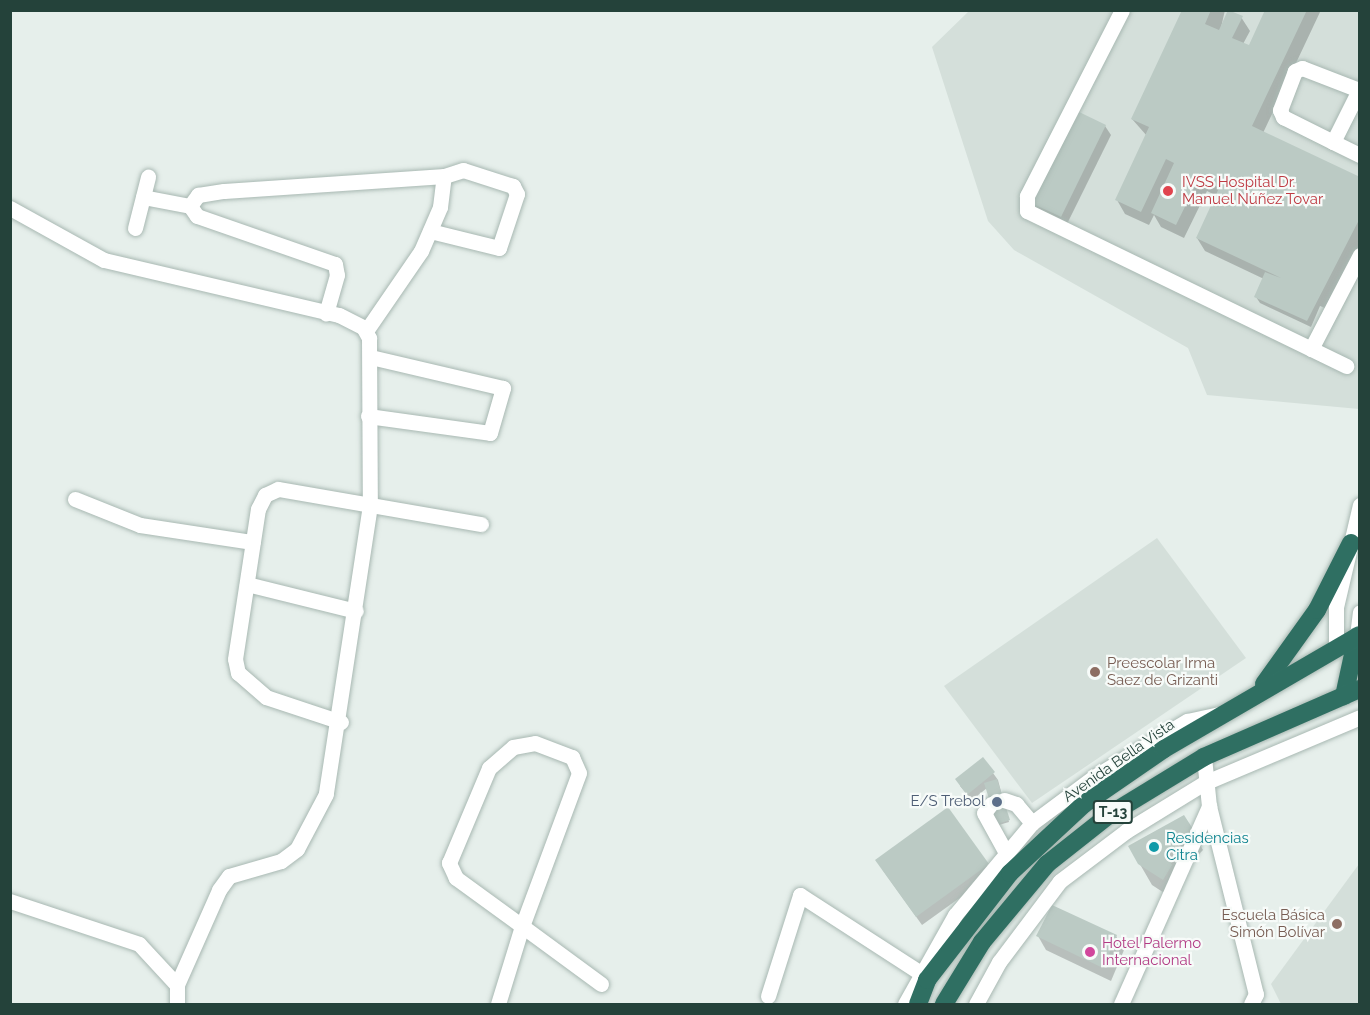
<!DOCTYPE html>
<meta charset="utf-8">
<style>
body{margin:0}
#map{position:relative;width:1370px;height:1015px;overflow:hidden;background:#e6efeb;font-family:Raleway,sans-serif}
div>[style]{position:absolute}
.built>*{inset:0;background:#d4dfda}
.shadow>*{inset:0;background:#0003}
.building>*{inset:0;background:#bbcac4}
.roads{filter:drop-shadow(0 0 2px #a8b8b2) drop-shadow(0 0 2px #a8b8b2)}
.minor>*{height:15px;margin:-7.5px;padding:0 7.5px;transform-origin:7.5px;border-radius:7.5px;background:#fff}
.highway>*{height:18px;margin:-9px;padding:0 9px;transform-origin:9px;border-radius:9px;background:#2f6f62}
.dots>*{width:16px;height:16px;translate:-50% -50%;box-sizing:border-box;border:3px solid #f7fbf9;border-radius:50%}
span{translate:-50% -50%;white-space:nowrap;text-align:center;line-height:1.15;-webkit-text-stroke:4.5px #f7fbf9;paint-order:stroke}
.shield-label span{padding:2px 4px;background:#f7fbf9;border:2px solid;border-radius:4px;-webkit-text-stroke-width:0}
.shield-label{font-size:14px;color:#24423a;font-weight:700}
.health-label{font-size:15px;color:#be3a42}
.left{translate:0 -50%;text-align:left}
.education-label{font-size:15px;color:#785e54}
.right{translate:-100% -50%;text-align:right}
.street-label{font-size:15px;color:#24423a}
.service-label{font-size:15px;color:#4e5e75}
.culture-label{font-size:15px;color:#0d838f}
.hotel-label{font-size:15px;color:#b23c85}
.frame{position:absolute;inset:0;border:12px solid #24423a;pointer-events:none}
</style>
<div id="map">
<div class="built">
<i style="clip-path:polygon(969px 11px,1359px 11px,1359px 409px,1207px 395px,1188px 348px,1014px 250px,988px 221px,932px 47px)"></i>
<i style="clip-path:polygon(1157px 538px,1246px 658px,1032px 803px,944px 686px)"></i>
<i style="clip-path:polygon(1359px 864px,1359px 1004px,1281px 1004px,1271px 984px)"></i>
</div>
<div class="shadow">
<i style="clip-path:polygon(1183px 10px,1225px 10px,1220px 32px,1241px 17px,1250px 31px,1243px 44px,1249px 47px,1267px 10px,1321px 10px,1263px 133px,1360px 178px,1360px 248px,1330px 310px,1320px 306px,1311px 327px,1260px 303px,1256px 297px,1264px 279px,1205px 251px,1197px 238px,1217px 196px,1207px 191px,1184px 238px,1161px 227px,1154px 215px,1149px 225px,1125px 214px,1117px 200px,1147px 136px,1132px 119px)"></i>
<i style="clip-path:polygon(1105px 126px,1111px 135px,1066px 226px,1036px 211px,1031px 202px)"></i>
<i style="clip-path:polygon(983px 759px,998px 780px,1009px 822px,999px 825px,987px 788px,972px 800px,960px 786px)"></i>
<i style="clip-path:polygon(948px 809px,993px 874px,922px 925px,882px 869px)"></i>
<i style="clip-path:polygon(1191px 829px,1203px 850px,1177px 877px,1183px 886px,1175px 900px,1152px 885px,1130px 847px)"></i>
<i style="clip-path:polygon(1038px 936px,1116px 936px,1124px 950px,1111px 981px,1046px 950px)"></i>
</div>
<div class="building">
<i style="clip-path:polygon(1182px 10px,1211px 10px,1205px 24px,1219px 30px,1228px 10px,1243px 16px,1232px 38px,1249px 45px,1265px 10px,1307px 10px,1252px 126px,1360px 177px,1360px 218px,1307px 321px,1254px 297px,1265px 272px,1281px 278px,1196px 238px,1219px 188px,1199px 178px,1176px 225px,1151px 213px,1174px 163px,1166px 159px,1141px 212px,1115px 200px,1149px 127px,1131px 119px)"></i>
<i style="clip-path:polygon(1075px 110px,1106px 125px,1061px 217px,1029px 202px)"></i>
<i style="clip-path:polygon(983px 757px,995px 772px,967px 795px,955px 779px)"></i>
<i style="clip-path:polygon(997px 779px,1010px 820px,997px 824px,984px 783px)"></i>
<i style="clip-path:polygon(948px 807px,989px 864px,916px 917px,875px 860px)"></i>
<i style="clip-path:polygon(1184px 815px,1193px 829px,1167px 855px,1172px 865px,1163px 880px,1138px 864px,1128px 846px)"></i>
<i style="clip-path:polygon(1052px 905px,1117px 935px,1103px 968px,1036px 936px)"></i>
</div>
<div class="roads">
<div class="minor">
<i style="left:1122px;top:10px;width:209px;rotate:117.1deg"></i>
<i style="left:1027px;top:196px;width:15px;rotate:90deg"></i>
<i style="left:1027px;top:211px;width:355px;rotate:25.9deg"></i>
<i style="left:1359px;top:90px;width:61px;rotate:-158.9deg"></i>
<i style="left:1302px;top:68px;width:8px;rotate:157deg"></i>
<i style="left:1295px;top:71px;width:42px;rotate:111deg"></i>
<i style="left:1280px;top:110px;width:8px;rotate:67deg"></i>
<i style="left:1283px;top:117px;width:56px;rotate:26.6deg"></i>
<i style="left:1333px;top:142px;width:60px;rotate:-63.4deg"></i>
<i style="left:1333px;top:142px;width:30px;rotate:26deg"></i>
<i style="left:143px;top:197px;width:48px;rotate:10.8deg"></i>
<i style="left:190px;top:206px;width:14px;rotate:-54deg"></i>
<i style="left:198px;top:195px;width:26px;rotate:-9deg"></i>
<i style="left:224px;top:191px;width:221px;rotate:-3.9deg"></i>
<i style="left:190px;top:206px;width:12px;rotate:55deg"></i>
<i style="left:197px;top:216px;width:146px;rotate:19.2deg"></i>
<i style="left:335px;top:264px;width:11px;rotate:80deg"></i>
<i style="left:337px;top:275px;width:40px;rotate:106deg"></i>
<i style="left:10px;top:208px;width:107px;rotate:29deg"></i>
<i style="left:104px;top:260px;width:241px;rotate:13.2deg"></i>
<i style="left:339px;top:315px;width:27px;rotate:27deg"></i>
<i style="left:363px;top:327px;width:13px;rotate:61deg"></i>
<i style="left:369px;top:338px;width:167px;rotate:89.7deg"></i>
<i style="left:370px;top:505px;width:292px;rotate:98.7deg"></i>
<i style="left:326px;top:794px;width:62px;rotate:117.8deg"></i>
<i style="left:297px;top:849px;width:20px;rotate:143deg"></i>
<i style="left:281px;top:861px;width:54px;rotate:163.9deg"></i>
<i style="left:229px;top:876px;width:17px;rotate:126deg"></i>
<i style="left:219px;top:890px;width:104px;rotate:113.9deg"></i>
<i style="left:177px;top:985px;width:19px;rotate:90deg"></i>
<i style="left:135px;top:228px;width:53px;rotate:-75.7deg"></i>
<i style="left:430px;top:231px;width:71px;rotate:13.8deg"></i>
<i style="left:499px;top:248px;width:57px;rotate:-71.6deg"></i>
<i style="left:517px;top:194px;width:9px;rotate:-117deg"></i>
<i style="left:513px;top:186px;width:52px;rotate:-162.3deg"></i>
<i style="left:463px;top:170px;width:20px;rotate:162deg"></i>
<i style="left:366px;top:331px;width:97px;rotate:-55.5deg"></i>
<i style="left:421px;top:251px;width:48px;rotate:-66.6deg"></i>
<i style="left:440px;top:207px;width:31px;rotate:-83deg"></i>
<i style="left:1311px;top:349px;width:106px;rotate:-62.5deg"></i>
<i style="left:368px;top:416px;width:123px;rotate:7.9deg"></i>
<i style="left:490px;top:433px;width:47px;rotate:-73.9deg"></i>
<i style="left:503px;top:388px;width:136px;rotate:-166.8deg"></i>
<i style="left:75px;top:499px;width:70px;rotate:21.8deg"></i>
<i style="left:140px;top:525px;width:114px;rotate:8.6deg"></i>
<i style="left:247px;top:584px;width:112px;rotate:13.9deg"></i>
<i style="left:1357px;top:636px;width:24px;rotate:-83deg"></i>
<i style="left:1336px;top:647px;width:40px;rotate:-90deg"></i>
<i style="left:1336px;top:607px;width:105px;rotate:-76.8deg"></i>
<i style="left:341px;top:722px;width:79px;rotate:-161.6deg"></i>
<i style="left:266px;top:697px;width:37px;rotate:-139deg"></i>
<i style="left:238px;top:673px;width:14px;rotate:-102deg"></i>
<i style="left:235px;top:659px;width:152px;rotate:-81.3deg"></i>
<i style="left:258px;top:509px;width:16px;rotate:-63deg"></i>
<i style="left:265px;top:495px;width:14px;rotate:-25deg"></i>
<i style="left:278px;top:489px;width:206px;rotate:9.8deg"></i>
<i style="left:535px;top:743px;width:40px;rotate:21deg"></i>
<i style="left:572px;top:757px;width:17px;rotate:66deg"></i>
<i style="left:579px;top:773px;width:163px;rotate:110.4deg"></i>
<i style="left:522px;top:926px;width:82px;rotate:-144deg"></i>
<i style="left:456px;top:878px;width:17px;rotate:-115deg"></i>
<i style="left:449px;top:863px;width:103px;rotate:-67.2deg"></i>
<i style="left:489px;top:768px;width:32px;rotate:-41deg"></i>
<i style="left:513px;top:747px;width:22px;rotate:-10deg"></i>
<i style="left:1204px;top:757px;width:49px;rotate:84.2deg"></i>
<i style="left:1209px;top:806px;width:194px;rotate:76deg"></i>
<i style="left:1256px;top:994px;width:11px;rotate:117deg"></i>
<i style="left:1004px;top:800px;width:13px;rotate:18deg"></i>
<i style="left:1016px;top:804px;width:25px;rotate:50deg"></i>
<i style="left:991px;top:804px;width:11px;rotate:128deg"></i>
<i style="left:984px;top:813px;width:43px;rotate:61.1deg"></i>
<i style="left:10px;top:901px;width:136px;rotate:18.4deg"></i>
<i style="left:139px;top:944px;width:56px;rotate:47.2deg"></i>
<i style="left:768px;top:996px;width:106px;rotate:-72.4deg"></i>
<i style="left:800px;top:895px;width:142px;rotate:32.9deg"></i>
<i style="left:498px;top:1004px;width:82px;rotate:-72.9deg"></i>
<i style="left:522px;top:926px;width:98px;rotate:36.3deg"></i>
<i style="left:905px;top:1004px;width:102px;rotate:-60.7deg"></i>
<i style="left:955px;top:915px;width:120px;rotate:-50.1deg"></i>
<i style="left:1032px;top:823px;width:77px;rotate:-36.6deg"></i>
<i style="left:1094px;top:777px;width:109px;rotate:-31.1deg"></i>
<i style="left:1187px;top:721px;width:33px;rotate:-12deg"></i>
<i style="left:976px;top:1004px;width:48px;rotate:-61.3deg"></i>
<i style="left:999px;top:962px;width:101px;rotate:-53deg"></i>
<i style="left:1060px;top:881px;width:83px;rotate:-37.1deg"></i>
<i style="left:1126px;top:831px;width:92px;rotate:-31.6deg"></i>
<i style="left:1204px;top:783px;width:169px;rotate:-22.9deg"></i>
<i style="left:1121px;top:1004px;width:217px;rotate:-66deg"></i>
</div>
<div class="highway">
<i style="left:1264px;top:684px;width:91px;rotate:-54.4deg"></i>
<i style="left:1317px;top:610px;width:75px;rotate:-63.1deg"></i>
<i style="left:1344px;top:696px;width:61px;rotate:-77.8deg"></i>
<i style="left:918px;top:1004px;width:26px;rotate:-69deg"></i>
<i style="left:927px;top:980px;width:135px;rotate:-52.2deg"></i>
<i style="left:1010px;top:873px;width:101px;rotate:-43deg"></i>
<i style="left:1084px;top:804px;width:97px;rotate:-34.5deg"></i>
<i style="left:1164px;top:749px;width:227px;rotate:-30.2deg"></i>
<i style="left:944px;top:1004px;width:73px;rotate:-58.5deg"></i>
<i style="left:982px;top:942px;width:102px;rotate:-50.2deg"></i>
<i style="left:1047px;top:864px;width:79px;rotate:-38.3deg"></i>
<i style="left:1109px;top:815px;width:111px;rotate:-31.4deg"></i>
<i style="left:1204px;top:757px;width:170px;rotate:-23.6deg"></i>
</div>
</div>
<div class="dots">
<i style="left:1168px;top:191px;background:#e0444e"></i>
<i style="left:1095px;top:672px;background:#8d6e63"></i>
<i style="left:997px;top:802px;background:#5c6f8a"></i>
<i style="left:1154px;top:847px;background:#0f9aa8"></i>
<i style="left:1337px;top:924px;background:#8d6e63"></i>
<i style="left:1090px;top:952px;background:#d1479c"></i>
</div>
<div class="shield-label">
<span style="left:1113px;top:812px">T-13</span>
</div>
<div class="health-label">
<span class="left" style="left:1182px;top:191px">IVSS Hospital Dr.<br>Manuel Núñez Tovar</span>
</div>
<div class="education-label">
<span class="left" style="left:1107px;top:672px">Preescolar Irma<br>Saez de Grizanti</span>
<span class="right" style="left:1325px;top:924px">Escuela Básica<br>Simón Bolívar</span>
</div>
<div class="street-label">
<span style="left:1119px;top:761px;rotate:-35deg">Avenida Bella Vista</span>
</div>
<div class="service-label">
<span class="right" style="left:985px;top:802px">E/S Trebol</span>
</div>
<div class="culture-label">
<span class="left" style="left:1166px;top:847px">Residencias<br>Citra</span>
</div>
<div class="hotel-label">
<span class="left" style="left:1102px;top:952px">Hotel Palermo<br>Internacional</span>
</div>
<div class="frame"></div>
</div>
